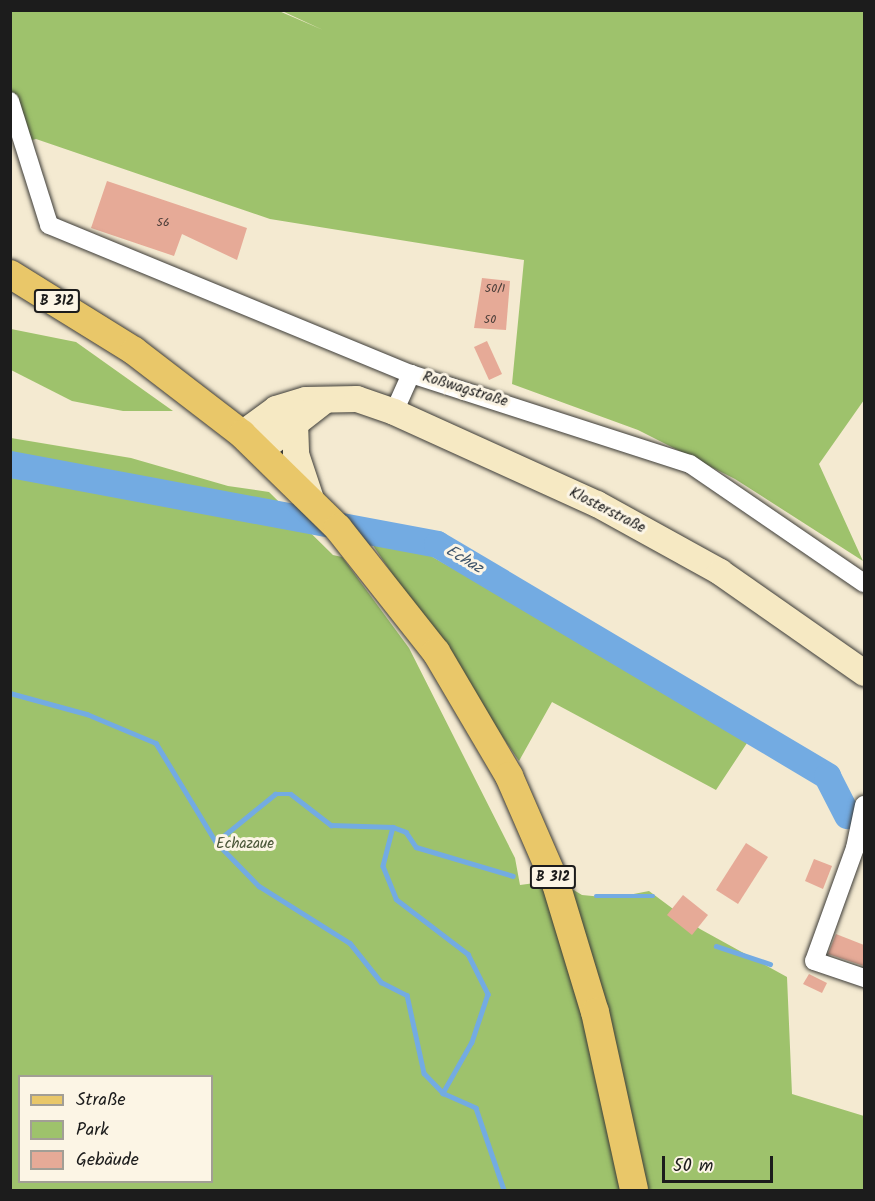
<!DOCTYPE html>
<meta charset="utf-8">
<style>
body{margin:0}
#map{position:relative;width:875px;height:1201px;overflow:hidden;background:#f4ead1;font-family:Kalam,sans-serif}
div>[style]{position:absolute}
.green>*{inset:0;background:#9ec26c}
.stream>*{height:4.5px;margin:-2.25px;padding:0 2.25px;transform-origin:2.25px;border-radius:2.25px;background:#73abe2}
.river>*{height:27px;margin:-13.5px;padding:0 13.5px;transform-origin:13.5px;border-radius:13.5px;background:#73abe2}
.building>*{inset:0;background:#e6aa97}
.roads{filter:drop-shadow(0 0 2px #3c3b37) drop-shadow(0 0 2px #3c3b37)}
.street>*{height:18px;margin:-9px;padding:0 9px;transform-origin:9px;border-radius:9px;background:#fff}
.secondary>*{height:26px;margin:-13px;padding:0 13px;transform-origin:13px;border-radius:13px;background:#f6e9c3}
.primary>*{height:28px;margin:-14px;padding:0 14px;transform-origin:14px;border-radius:14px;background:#e9c769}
span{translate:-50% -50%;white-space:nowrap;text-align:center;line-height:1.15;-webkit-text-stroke:6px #fcf5e5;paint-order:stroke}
.number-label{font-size:12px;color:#4e403b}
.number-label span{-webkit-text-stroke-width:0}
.shield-label span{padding:2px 4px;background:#fcf5e5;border:2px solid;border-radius:4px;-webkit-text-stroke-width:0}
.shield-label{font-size:14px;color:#1c1c1c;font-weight:700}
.street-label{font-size:15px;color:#1c1c1c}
.park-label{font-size:15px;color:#4a5638}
.water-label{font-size:16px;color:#3f556b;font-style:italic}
.frame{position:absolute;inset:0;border:12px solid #1c1c1c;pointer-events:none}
.legend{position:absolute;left:18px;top:1075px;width:195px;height:108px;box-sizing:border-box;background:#fcf5e5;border:2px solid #a29e95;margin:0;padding:8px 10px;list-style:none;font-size:18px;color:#1c1c1c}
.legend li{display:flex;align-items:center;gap:12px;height:30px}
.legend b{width:30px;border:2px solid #a29e95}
.scale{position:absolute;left:662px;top:1156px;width:111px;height:27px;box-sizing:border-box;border:3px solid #1c1c1c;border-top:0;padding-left:8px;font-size:18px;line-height:21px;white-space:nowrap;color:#1c1c1c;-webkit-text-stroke:4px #fcf5e5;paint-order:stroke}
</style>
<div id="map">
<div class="green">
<i style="clip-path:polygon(11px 11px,279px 11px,323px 30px,282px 11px,864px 11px,864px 400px,819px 464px,863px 561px,735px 479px,638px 430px,512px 384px,524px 260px,270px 219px,36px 139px,24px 142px,11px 101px)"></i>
<i style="clip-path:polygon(11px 329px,76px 342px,173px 411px,123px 411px,72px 401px,11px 370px)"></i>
<i style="clip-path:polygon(evenodd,11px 438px,131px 458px,228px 486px,269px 492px,333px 555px,342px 557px,409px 648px,515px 858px,520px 885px,557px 880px,582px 895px,613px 898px,649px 891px,700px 929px,787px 977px,792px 1094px,864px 1116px,864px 1190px,11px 1190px,11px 438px,20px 1076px,212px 1076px,212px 1182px,20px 1182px,20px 1076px)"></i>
<i style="clip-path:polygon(370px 541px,413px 546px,751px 737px,716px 790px,552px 702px,519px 761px)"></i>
</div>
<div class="stream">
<i style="left:10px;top:693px;width:80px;rotate:15.3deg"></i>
<i style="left:87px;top:714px;width:75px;rotate:22.8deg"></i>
<i style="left:156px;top:743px;width:116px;rotate:58.8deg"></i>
<i style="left:216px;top:842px;width:62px;rotate:45.7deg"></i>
<i style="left:259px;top:886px;width:107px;rotate:32.1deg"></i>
<i style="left:350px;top:943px;width:50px;rotate:51.5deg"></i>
<i style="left:381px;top:982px;width:29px;rotate:27deg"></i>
<i style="left:407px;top:995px;width:80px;rotate:77.7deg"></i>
<i style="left:424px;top:1073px;width:28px;rotate:46deg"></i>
<i style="left:443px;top:1093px;width:36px;rotate:24deg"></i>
<i style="left:476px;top:1108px;width:87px;rotate:71.1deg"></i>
<i style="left:393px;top:827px;width:40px;rotate:104.4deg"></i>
<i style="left:383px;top:866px;width:35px;rotate:68deg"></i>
<i style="left:396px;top:899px;width:91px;rotate:37.4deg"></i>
<i style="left:468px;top:954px;width:45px;rotate:63.4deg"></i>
<i style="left:488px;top:994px;width:51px;rotate:108.4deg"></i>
<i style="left:472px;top:1042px;width:59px;rotate:119.6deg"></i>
<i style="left:216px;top:842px;width:76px;rotate:-39.1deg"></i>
<i style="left:275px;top:794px;width:16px"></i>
<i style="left:291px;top:794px;width:51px;rotate:37.8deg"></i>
<i style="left:331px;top:825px;width:62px;rotate:1.8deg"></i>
<i style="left:393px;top:827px;width:14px;rotate:21deg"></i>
<i style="left:406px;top:832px;width:18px;rotate:56deg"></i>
<i style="left:416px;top:847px;width:101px;rotate:16.6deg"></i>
<i style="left:596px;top:896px;width:57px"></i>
<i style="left:716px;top:946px;width:57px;rotate:18.4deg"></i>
</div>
<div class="river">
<i style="left:10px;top:464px;width:434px;rotate:10.6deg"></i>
<i style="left:437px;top:544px;width:454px;rotate:30.7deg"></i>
<i style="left:827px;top:776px;width:44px;rotate:62.9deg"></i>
</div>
<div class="building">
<i style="clip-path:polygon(107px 181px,247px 228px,237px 260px,182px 234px,174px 256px,91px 228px)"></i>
<i style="clip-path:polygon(482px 278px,510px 281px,506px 330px,474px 328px)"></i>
<i style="clip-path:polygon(487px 341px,502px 374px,489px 380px,474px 347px)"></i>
<i style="clip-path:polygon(746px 843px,768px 857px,738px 904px,716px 890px)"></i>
<i style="clip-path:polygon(814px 859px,832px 866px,823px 889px,805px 881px)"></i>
<i style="clip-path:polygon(683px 895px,708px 915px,692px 935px,667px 915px)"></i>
<i style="clip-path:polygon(836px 934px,864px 945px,864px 966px,828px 954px)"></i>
<i style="clip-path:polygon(809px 974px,827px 983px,822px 993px,803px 984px)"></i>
</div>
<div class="roads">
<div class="street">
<i style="left:10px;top:101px;width:130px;rotate:72.5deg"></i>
<i style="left:49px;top:225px;width:391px;rotate:22.4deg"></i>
<i style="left:411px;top:374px;width:293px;rotate:17.9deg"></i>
<i style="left:690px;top:464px;width:211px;rotate:34.4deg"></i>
<i style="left:394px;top:412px;width:42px;rotate:-65.9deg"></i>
<i style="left:864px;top:805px;width:44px;rotate:101.8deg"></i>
<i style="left:855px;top:848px;width:120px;rotate:109.9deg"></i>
<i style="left:814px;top:961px;width:53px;rotate:18.8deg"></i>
</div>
<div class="secondary">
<i style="left:295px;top:422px;width:32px;rotate:88deg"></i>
<i style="left:296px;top:454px;width:47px;rotate:71.6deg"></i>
<i style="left:242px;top:434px;width:42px;rotate:-36.3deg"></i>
<i style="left:276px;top:409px;width:31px;rotate:-17deg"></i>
<i style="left:306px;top:400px;width:51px;rotate:-1.1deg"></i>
<i style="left:357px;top:399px;width:39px;rotate:19deg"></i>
<i style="left:394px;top:412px;width:223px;rotate:24.4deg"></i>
<i style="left:597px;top:504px;width:141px;rotate:28.9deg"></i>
<i style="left:720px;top:572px;width:176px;rotate:35deg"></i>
<i style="left:260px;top:451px;width:81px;rotate:-38deg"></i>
</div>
<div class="primary">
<i style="left:10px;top:274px;width:146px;rotate:31.8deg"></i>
<i style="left:134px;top:351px;width:136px;rotate:37.5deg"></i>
<i style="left:242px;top:434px;width:134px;rotate:44.4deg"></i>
<i style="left:338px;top:528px;width:158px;rotate:51.7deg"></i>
<i style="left:436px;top:652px;width:144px;rotate:59.5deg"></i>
<i style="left:509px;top:776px;width:118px;rotate:66.5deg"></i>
<i style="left:556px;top:884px;width:134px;rotate:73.1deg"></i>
<i style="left:595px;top:1012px;width:182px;rotate:77.6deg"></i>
</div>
</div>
<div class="number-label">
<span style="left:163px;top:223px">56</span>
<span style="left:495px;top:289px">50/1</span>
<span style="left:490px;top:320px">50</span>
</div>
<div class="shield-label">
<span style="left:57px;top:301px">B 312</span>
<span style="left:553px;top:877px">B 312</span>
</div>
<div class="street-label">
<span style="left:465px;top:390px;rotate:17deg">Roßwagstraße</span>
<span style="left:607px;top:511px;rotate:27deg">Klosterstraße</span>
</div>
<div class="park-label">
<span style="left:245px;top:845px">Echazaue</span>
</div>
<div class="water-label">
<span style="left:464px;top:560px;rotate:31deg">Echaz</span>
</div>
<div class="frame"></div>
<ul class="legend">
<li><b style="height:8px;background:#e9c769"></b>Straße</li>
<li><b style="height:16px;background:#9ec26c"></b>Park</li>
<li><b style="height:16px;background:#e6aa97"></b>Gebäude</li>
</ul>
<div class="scale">50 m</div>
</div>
